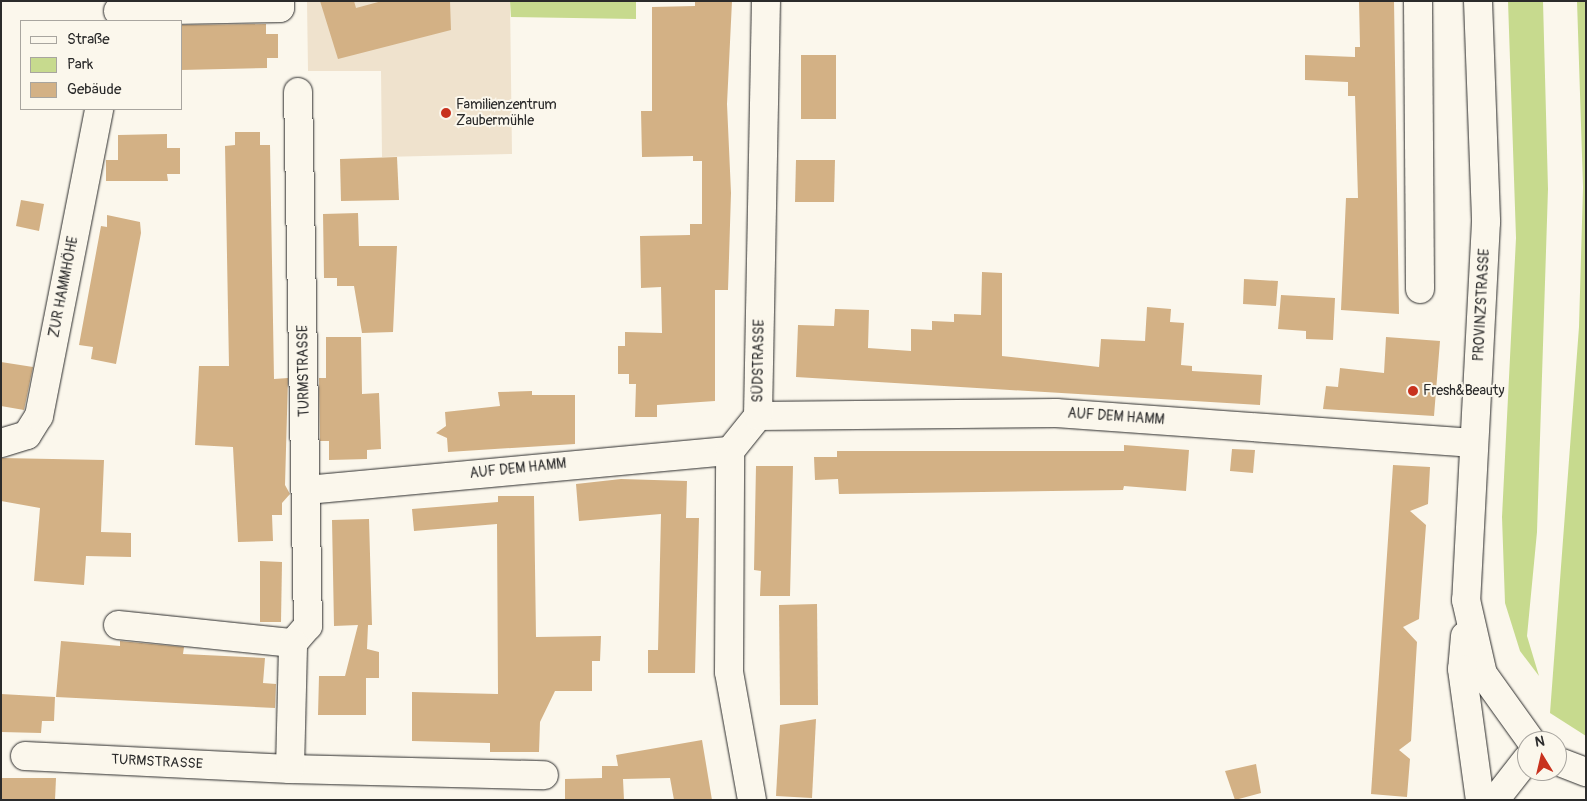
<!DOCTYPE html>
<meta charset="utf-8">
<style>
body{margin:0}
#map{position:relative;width:1587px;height:801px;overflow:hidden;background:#fbf7ec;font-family:Pangolin,sans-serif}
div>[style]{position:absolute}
.built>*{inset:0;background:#efe2cd}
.green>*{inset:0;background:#c7da8e}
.building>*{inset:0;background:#d3b185}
.roads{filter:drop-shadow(0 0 1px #2b2b2b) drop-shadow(0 0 1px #2b2b2b)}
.minor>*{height:28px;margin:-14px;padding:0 14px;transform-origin:14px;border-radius:14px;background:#fbf7ec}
.tertiary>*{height:28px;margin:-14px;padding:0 14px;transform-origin:14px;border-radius:14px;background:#fbf7ec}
.secondary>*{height:28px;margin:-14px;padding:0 14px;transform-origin:14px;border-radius:14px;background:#fbf7ec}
.dots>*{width:14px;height:14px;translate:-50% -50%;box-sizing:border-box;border:2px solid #fbf7ec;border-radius:50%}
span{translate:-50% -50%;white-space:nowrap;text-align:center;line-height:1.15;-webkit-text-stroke:4px #fbf7ec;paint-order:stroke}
.poi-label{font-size:14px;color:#2b2b2b}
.left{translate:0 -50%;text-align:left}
.street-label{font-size:14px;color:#2b2b2b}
.frame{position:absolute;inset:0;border:2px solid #2b2b2b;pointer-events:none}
.legend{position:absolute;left:20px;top:20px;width:162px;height:90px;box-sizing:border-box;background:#fbf7ec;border:1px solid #a8a59f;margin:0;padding:6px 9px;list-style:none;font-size:15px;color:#2b2b2b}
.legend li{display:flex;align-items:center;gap:10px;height:25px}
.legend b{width:25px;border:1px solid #a8a59f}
.north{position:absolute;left:1517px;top:731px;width:50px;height:50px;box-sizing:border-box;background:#fbf7ec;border:1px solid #a8a59f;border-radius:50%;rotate:351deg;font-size:14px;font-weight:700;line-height:20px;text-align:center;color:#2b2b2b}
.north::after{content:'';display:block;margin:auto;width:18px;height:22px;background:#c8321e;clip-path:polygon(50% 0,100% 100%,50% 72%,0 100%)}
</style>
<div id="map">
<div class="built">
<i style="clip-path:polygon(307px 1px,510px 1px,512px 154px,382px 157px,381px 71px,308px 71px)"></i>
</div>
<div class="green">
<i style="clip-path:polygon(510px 1px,636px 1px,636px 19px,511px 17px)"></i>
<i style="clip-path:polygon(1508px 1px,1543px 1px,1548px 189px,1537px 532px,1527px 636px,1539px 676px,1520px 651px,1505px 603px,1502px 517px,1516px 238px)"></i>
<i style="clip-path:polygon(1577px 1px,1586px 1px,1586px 736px,1550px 713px,1579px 327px,1583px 187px)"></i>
</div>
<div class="building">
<i style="clip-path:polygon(320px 1px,354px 1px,356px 8px,382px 1px,450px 1px,451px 30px,338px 59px)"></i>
<i style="clip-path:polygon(695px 1px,732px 1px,727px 104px,731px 193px,728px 290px,715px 290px,715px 401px,657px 405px,657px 417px,635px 417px,636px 384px,629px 384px,629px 374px,618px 374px,618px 346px,625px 346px,625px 332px,662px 333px,661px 287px,641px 288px,640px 236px,690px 235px,690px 224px,702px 224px,702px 161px,693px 161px,693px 156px,642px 157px,641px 111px,652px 111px,652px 7px,695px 6px)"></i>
<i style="clip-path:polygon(1359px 1px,1394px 1px,1399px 314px,1341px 310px,1346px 198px,1358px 198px,1355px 96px,1348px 96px,1348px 82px,1305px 80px,1305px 55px,1355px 57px,1355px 47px,1360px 47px)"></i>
<i style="clip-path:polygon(266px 24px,266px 34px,278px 34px,278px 58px,267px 58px,267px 68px,181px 70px,181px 25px)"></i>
<i style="clip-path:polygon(801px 55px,836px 55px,836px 119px,801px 119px)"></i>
<i style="clip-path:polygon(235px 132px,260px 132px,260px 145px,270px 145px,274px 379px,288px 378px,285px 485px,290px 494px,282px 503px,282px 515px,272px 515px,273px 541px,238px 542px,233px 447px,195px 445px,199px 366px,229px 366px,225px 146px,235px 145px)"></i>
<i style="clip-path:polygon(167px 134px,167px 148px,180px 148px,180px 174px,167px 174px,168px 181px,106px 181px,106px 160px,118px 160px,118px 135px)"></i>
<i style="clip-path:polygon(397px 157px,399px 200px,341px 201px,340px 159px)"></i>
<i style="clip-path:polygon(796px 160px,835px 160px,834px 202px,795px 202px)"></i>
<i style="clip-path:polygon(21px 200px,44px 204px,39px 231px,16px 226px)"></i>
<i style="clip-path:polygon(358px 213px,359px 246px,397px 246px,393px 332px,362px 333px,354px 286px,337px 286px,337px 278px,324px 278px,323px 214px)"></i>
<i style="clip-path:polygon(107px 215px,140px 222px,141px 233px,116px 364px,91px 359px,93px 347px,79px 345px,101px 226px,107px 227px)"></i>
<i style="clip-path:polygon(982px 272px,1002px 273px,1002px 356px,1099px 367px,1101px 339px,1145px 341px,1147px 307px,1171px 309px,1170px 322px,1184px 323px,1181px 365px,1192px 366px,1192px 371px,1262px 375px,1260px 405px,796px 377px,798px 325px,834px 326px,835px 309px,869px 310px,868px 348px,911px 351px,911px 329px,932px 330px,932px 321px,954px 322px,954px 314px,981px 315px)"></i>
<i style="clip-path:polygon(1244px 279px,1278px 281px,1276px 306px,1243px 304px)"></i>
<i style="clip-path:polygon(1281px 295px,1335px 298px,1333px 340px,1306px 339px,1306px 331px,1278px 329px)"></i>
<i style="clip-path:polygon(326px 337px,361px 337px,362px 394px,379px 393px,381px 449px,367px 450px,367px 459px,329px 460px,329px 441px,320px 441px,319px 378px,326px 378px)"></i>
<i style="clip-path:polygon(1386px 337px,1440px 341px,1434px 416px,1323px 409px,1326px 386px,1338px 387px,1340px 368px,1384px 373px)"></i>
<i style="clip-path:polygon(1px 362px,33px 367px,24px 410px,1px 406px)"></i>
<i style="clip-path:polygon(532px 391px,532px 395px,575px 395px,575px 444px,448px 452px,447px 438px,436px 433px,446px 426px,445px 412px,500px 406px,498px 392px)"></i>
<i style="clip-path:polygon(1124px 445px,1189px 450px,1186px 491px,1124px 486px,1123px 490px,839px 494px,838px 479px,815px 480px,814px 457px,837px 457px,837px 451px,1124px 451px)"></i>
<i style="clip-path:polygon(1232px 449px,1255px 450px,1253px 473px,1230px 471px)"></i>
<i style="clip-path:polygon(1px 458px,104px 460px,101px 532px,131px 533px,131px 557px,86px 556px,84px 585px,34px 581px,40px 508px,1px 501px)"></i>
<i style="clip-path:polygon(1393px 465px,1430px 467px,1428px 504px,1410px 511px,1426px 525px,1419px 619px,1403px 627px,1417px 642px,1411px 741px,1399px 750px,1410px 759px,1407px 797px,1371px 794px)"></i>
<i style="clip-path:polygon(756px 466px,793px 466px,790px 596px,760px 596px,761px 571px,754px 570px)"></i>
<i style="clip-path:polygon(621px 479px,687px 481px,686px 518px,699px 518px,695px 673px,648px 673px,648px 650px,658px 650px,661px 514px,579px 521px,576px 484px)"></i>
<i style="clip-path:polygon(498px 496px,534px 496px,536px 637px,601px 636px,600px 661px,592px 661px,592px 691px,555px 691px,540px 722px,539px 752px,490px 752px,490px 743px,412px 741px,412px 692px,498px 694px,497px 524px,414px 531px,412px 509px,498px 502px)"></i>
<i style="clip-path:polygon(369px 519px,372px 625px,368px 625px,367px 649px,379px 652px,379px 678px,366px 678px,366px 715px,318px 715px,319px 676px,345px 676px,358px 625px,334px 626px,332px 520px)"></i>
<i style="clip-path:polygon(260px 561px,282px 562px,281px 622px,260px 622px)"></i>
<i style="clip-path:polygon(817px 604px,818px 705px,780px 705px,779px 605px)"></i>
<i style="clip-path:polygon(61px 641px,120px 646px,120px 641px,184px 647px,183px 654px,265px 658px,263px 683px,276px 684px,275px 708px,56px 697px)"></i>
<i style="clip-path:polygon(1px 694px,55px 697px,54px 721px,42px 721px,41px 733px,1px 732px)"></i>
<i style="clip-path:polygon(816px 719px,812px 798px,776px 796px,780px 725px)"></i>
<i style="clip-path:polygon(702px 740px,712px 800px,674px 800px,670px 778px,623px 779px,624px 800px,565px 800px,565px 779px,602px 778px,602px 766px,618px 766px,616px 755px)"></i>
<i style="clip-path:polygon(1256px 764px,1261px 793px,1235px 800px,1225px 771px)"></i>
<i style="clip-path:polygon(1px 778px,56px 778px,55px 800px,1px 800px)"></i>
</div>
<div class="roads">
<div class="minor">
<i style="left:1418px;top:1px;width:288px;rotate:89.6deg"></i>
<i style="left:118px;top:11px;width:162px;rotate:-1.1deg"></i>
<i style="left:280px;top:8px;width:7px;rotate:-90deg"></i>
<i style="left:758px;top:416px;width:298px;rotate:-0.6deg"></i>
<i style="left:1056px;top:413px;width:419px;rotate:4.1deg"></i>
<i style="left:1px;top:443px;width:27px;rotate:-17deg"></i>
<i style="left:27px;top:435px;width:22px;rotate:-58deg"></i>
<i style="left:39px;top:416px;width:313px;rotate:-78.9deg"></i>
<i style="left:307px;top:490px;width:425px;rotate:-5.3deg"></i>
<i style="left:118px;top:625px;width:176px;rotate:5.9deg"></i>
<i style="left:293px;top:643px;width:23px;rotate:-49deg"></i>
<i style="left:308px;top:626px;width:534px;rotate:-91.07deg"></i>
<i style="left:25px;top:756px;width:265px;rotate:2.8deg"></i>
<i style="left:290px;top:769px;width:254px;rotate:1.4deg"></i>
<i style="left:290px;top:769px;width:126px;rotate:-88.6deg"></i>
<i style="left:752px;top:800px;width:130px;rotate:-100.2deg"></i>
<i style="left:729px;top:672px;width:221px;rotate:-89.7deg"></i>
<i style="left:730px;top:451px;width:45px;rotate:-51.3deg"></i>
<i style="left:758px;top:416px;width:415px;rotate:-88.9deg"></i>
</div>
<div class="tertiary">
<i style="left:1478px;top:1px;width:221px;rotate:87.9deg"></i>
<i style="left:1486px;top:222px;width:379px;rotate:93deg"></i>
<i style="left:1466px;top:600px;width:76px;rotate:77.1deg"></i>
<i style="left:1483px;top:674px;width:82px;rotate:54.4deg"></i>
<i style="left:1465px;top:636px;width:33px;rotate:95deg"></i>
<i style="left:1462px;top:669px;width:132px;rotate:82.2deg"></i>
</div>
<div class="secondary">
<i style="left:1557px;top:761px;width:31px;rotate:21deg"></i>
<i style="left:1495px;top:800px;width:52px;rotate:-52deg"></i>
</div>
</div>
<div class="dots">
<i style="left:446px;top:113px;background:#c8321e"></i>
<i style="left:1413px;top:391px;background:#c8321e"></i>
</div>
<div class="poi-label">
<span class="left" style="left:456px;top:113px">Familienzentrum<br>Zaubermühle</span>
<span class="left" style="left:1423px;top:391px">Fresh&amp;Beauty</span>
</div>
<div class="street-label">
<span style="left:64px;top:287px;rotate:-79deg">ZUR HAMMHÖHE</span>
<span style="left:1482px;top:305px;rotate:-87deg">PROVINZSTRASSE</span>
<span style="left:759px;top:361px;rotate:-89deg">SÜDSTRASSE</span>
<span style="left:304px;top:371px;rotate:-91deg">TURMSTRASSE</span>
<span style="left:1116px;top:417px;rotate:4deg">AUF DEM HAMM</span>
<span style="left:518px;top:469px;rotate:-6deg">AUF DEM HAMM</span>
<span style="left:157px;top:762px;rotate:3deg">TURMSTRASSE</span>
</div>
<div class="frame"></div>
<ul class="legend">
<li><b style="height:6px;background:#fbf7ec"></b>Straße</li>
<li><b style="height:14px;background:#c7da8e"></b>Park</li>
<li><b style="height:14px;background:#d3b185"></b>Gebäude</li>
</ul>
<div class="north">N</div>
</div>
